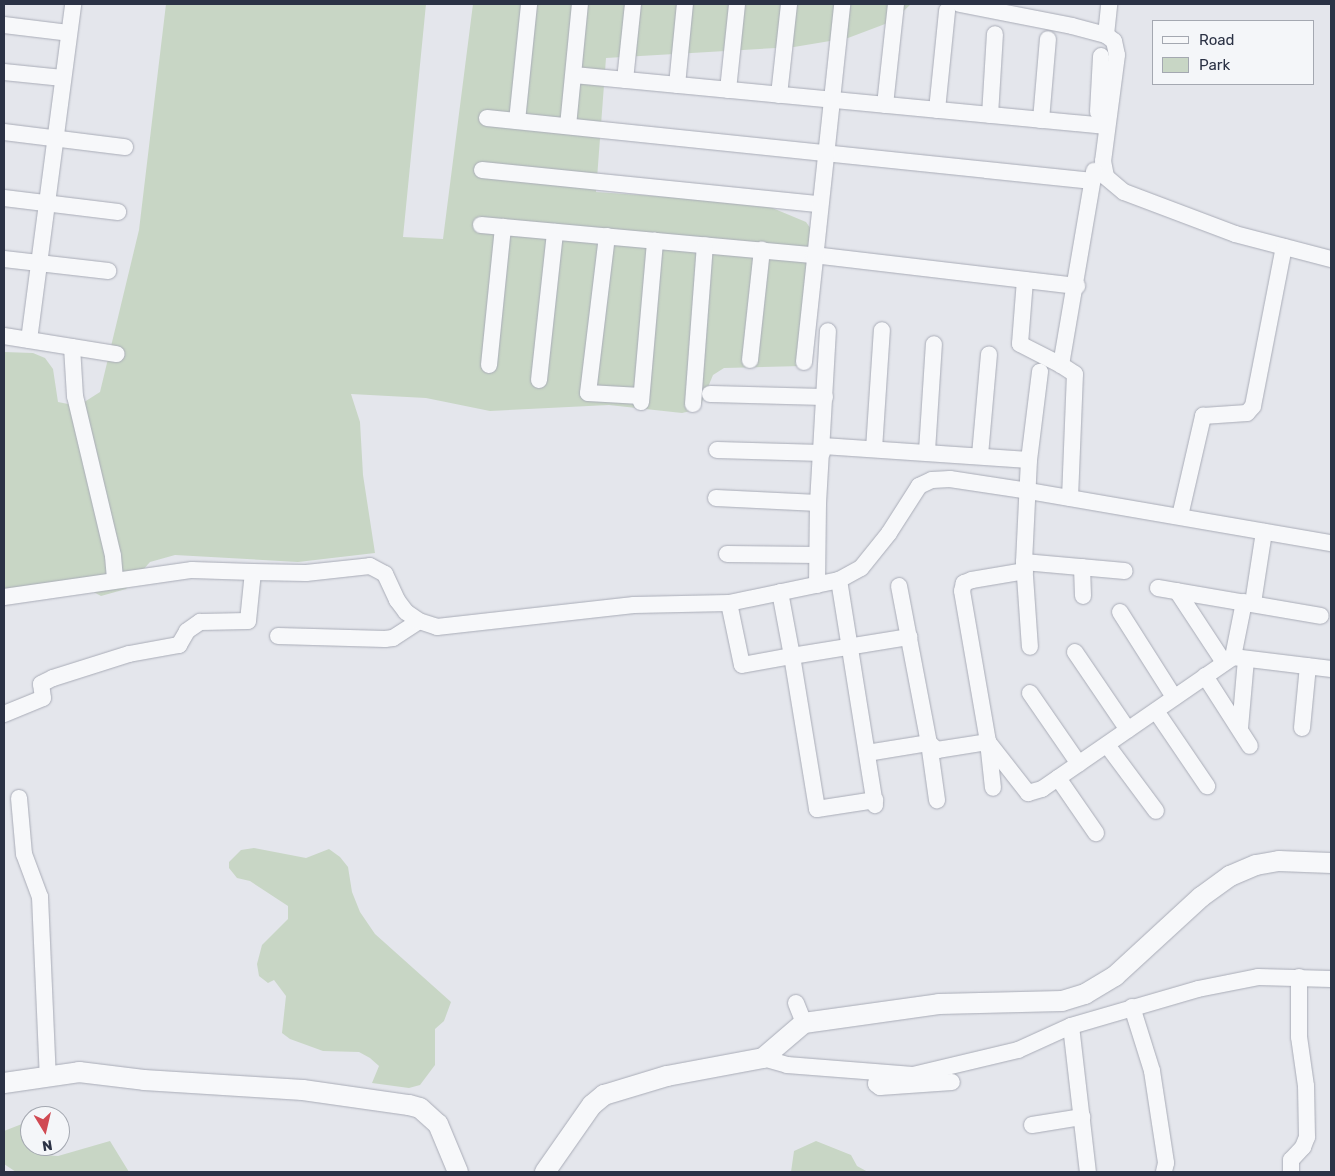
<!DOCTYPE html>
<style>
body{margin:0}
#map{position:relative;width:1335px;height:1176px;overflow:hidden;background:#e4e6ec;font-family:Rubik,sans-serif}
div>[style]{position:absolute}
.green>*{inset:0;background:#c8d6c5}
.roads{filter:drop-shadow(0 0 1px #a9acb7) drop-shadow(0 0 1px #a9acb7)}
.minor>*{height:16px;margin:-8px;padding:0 8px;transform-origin:8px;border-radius:8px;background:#f7f8fa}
.tertiary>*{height:20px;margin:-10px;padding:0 10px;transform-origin:10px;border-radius:10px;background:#f7f8fa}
span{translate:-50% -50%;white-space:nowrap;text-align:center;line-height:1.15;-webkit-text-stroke:5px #f4f6f9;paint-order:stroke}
.frame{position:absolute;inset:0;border:5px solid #2b3245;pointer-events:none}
.legend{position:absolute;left:1152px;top:20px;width:162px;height:65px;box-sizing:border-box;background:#f4f6f9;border:1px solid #a4a8b1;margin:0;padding:6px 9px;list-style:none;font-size:15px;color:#2b3245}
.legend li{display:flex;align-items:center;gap:10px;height:25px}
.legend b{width:25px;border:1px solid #a4a8b1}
.north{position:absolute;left:20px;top:1106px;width:50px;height:50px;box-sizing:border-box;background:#f4f6f9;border:1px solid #a4a8b1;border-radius:50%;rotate:171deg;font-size:14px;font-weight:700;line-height:20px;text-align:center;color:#2b3245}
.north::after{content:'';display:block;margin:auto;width:18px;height:22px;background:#d04a53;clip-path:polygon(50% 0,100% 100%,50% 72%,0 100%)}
</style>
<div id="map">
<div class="green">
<i style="clip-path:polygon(166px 4px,426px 4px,403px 237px,443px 239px,473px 4px,911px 4px,893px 21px,848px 38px,794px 47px,606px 58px,596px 192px,743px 202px,770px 207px,806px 222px,822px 245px,802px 366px,724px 368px,713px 375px,699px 409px,682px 413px,609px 405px,490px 411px,426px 398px,351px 394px,360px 422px,363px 475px,375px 553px,298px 562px,175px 555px,150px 562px,126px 589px,101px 596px,70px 579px,26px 601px,4px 602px,4px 352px,33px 353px,45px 358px,53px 369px,58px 402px,78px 406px,100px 392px,139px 230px)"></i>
<i style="clip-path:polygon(254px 848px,306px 858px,329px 849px,340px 857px,348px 867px,352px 892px,360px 912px,375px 934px,451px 1002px,444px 1021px,435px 1029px,435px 1065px,420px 1085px,409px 1088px,372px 1083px,379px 1066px,370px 1058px,359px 1052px,323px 1051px,290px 1039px,282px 1033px,286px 996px,274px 980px,268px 983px,259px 976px,257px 964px,262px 945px,288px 919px,288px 906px,250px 881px,237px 878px,229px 868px,229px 862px,241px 850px)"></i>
<i style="clip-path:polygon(27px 1122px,30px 1146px,38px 1146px,42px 1155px,58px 1156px,110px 1141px,129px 1172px,16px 1172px,4px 1164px,4px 1131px)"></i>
<i style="clip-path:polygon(816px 1141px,851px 1155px,857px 1166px,868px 1172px,791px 1172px,794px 1151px)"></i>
</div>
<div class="roads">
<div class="minor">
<i style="left:960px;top:4px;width:114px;rotate:11.1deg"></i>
<i style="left:1072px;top:26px;width:35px;rotate:15deg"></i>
<i style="left:1106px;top:35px;width:10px;rotate:37deg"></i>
<i style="left:1114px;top:41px;width:14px;rotate:78deg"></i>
<i style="left:1117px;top:55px;width:107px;rotate:97.5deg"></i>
<i style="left:1103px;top:161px;width:16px;rotate:79deg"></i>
<i style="left:1106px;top:177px;width:23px;rotate:40deg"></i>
<i style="left:1124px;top:192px;width:119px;rotate:20.7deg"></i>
<i style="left:1235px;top:234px;width:99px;rotate:14.6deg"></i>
<i style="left:4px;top:25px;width:65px;rotate:7deg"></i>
<i style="left:1106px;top:35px;width:31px;rotate:-84deg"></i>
<i style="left:4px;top:72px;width:59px;rotate:5.8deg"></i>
<i style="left:574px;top:75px;width:535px;rotate:5.47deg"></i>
<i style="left:625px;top:80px;width:76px;rotate:-84deg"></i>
<i style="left:677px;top:85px;width:81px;rotate:-84.4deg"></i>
<i style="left:728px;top:90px;width:86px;rotate:-84deg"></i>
<i style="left:779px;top:95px;width:92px;rotate:-83.7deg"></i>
<i style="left:885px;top:105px;width:102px;rotate:-83.8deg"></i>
<i style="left:937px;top:110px;width:100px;rotate:-84.2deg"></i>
<i style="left:1098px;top:112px;width:56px;rotate:-86.9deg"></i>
<i style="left:990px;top:115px;width:81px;rotate:-86.5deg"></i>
<i style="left:487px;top:118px;width:609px;rotate:5.94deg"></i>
<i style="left:1041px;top:120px;width:81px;rotate:-85.1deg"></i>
<i style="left:517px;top:121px;width:118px;rotate:-84.1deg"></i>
<i style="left:568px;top:126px;width:123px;rotate:-84.4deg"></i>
<i style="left:4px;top:132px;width:122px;rotate:7.1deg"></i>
<i style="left:482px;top:170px;width:339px;rotate:5.8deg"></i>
<i style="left:4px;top:198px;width:115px;rotate:7deg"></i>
<i style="left:481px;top:225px;width:333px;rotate:5.2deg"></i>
<i style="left:813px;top:255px;width:266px;rotate:6.7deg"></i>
<i style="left:607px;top:236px;width:158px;rotate:96.9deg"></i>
<i style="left:588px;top:393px;width:53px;rotate:3.2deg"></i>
<i style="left:4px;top:259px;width:105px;rotate:6.6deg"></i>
<i style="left:1025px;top:280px;width:64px;rotate:94.5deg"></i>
<i style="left:1020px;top:344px;width:46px;rotate:27.1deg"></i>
<i style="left:4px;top:336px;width:114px;rotate:9.1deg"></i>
<i style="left:29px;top:340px;width:339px;rotate:-82.5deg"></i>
<i style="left:72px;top:347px;width:49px;rotate:86.5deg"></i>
<i style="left:75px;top:396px;width:164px;rotate:76.6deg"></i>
<i style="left:113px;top:556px;width:24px;rotate:85deg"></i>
<i style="left:750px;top:360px;width:111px;rotate:-83.8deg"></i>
<i style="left:804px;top:362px;width:360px;rotate:-83.9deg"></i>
<i style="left:489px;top:365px;width:139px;rotate:-84.2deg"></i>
<i style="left:539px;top:380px;width:149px;rotate:-83.8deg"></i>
<i style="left:710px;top:394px;width:115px;rotate:1.5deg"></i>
<i style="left:641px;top:402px;width:162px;rotate:-85deg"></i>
<i style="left:693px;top:404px;width:159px;rotate:-85.7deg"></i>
<i style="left:823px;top:446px;width:206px;rotate:3.9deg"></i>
<i style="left:1029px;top:460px;width:102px;rotate:92.8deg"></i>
<i style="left:1024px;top:562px;width:85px;rotate:86deg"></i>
<i style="left:874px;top:449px;width:119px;rotate:-86.2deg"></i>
<i style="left:717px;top:450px;width:105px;rotate:1.6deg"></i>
<i style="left:927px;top:451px;width:107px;rotate:-86.3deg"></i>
<i style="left:980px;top:455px;width:101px;rotate:-84.9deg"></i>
<i style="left:1029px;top:460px;width:89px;rotate:-82.9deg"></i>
<i style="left:716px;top:498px;width:102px;rotate:2.8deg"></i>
<i style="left:1070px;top:498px;width:124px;rotate:-87.7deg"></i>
<i style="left:1075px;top:374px;width:17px;rotate:-147deg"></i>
<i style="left:1061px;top:365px;width:197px;rotate:-80.3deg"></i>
<i style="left:1180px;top:516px;width:103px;rotate:-77deg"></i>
<i style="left:1203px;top:416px;width:44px;rotate:-3.9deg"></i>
<i style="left:1247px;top:413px;width:9px;rotate:-49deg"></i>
<i style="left:1253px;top:406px;width:162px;rotate:-79deg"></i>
<i style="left:727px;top:554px;width:90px;rotate:0.6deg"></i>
<i style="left:1024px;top:562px;width:101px;rotate:5.1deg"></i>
<i style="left:1082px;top:567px;width:29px;rotate:88deg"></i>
<i style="left:1025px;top:571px;width:54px;rotate:170.4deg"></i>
<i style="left:972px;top:580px;width:9px;rotate:159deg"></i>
<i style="left:964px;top:583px;width:8px;rotate:104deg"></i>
<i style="left:962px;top:591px;width:153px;rotate:80.2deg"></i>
<i style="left:988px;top:742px;width:65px;rotate:51.9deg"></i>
<i style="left:1028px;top:793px;width:15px;rotate:-16deg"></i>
<i style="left:1042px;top:789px;width:232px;rotate:-34.6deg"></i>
<i style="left:1233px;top:657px;width:99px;rotate:7deg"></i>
<i style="left:839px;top:580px;width:228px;rotate:80.9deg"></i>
<i style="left:817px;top:585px;width:82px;rotate:-89.3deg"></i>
<i style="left:818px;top:503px;width:172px;rotate:-86.7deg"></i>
<i style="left:899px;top:586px;width:160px;rotate:79.2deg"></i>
<i style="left:929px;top:743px;width:11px;rotate:41deg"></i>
<i style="left:937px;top:750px;width:52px;rotate:-8.9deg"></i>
<i style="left:988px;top:742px;width:46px;rotate:83.8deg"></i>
<i style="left:1158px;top:588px;width:165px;rotate:9.7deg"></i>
<i style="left:1177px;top:591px;width:84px;rotate:56.7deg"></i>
<i style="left:780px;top:592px;width:65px;rotate:79.4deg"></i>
<i style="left:792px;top:656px;width:119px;rotate:-9.2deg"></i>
<i style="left:4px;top:597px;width:190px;rotate:-8.2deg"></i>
<i style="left:192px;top:570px;width:61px;rotate:1.9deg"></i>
<i style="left:729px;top:603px;width:63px;rotate:78.2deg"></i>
<i style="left:742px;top:665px;width:51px;rotate:-10.2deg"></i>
<i style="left:792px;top:656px;width:155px;rotate:80.7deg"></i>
<i style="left:817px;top:809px;width:59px;rotate:-8.8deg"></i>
<i style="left:1253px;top:603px;width:72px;rotate:-81.2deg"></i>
<i style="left:1120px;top:612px;width:101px;rotate:57.6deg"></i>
<i style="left:278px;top:636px;width:107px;rotate:1.6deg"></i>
<i style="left:385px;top:639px;width:8px;rotate:-7deg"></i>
<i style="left:393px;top:638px;width:31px;rotate:-33deg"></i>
<i style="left:1075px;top:652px;width:94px;rotate:55.8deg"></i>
<i style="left:1233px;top:657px;width:56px;rotate:-78.7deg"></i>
<i style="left:1205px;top:676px;width:83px;rotate:57.3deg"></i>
<i style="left:1030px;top:693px;width:86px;rotate:55.4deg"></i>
<i style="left:1156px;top:711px;width:91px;rotate:55.8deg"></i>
<i style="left:4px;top:714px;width:42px;rotate:-22.3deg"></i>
<i style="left:43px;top:698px;width:14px;rotate:-98deg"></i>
<i style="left:41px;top:684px;width:13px;rotate:-27deg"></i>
<i style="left:53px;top:678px;width:80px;rotate:-17.5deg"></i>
<i style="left:129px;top:654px;width:51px;rotate:-10.2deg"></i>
<i style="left:179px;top:645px;width:16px;rotate:-60deg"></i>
<i style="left:187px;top:631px;width:16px;rotate:-35deg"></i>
<i style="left:200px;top:622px;width:48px;rotate:-1.2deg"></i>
<i style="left:248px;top:621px;width:49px;rotate:-84.2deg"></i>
<i style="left:253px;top:572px;width:53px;rotate:1.1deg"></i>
<i style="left:306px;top:573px;width:64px;rotate:-6.2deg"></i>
<i style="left:370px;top:566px;width:17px;rotate:28deg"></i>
<i style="left:385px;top:574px;width:29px;rotate:65deg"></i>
<i style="left:397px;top:600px;width:15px;rotate:53deg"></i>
<i style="left:406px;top:612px;width:16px;rotate:35deg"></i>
<i style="left:419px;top:621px;width:19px;rotate:18deg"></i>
<i style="left:437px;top:627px;width:198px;rotate:-6.4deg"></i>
<i style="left:634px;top:605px;width:95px;rotate:-1.2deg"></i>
<i style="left:729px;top:603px;width:112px;rotate:-11.8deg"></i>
<i style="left:839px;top:580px;width:25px;rotate:-29deg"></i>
<i style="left:861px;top:568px;width:45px;rotate:-51.3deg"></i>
<i style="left:889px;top:533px;width:56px;rotate:-57.4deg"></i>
<i style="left:919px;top:486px;width:14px;rotate:-25deg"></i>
<i style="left:932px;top:480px;width:18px;rotate:-3deg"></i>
<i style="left:950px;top:479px;width:74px;rotate:8.6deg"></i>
<i style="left:1023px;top:490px;width:313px;rotate:9.8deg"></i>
<i style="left:1240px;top:728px;width:69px;rotate:-85deg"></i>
<i style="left:1302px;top:728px;width:62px;rotate:-84.5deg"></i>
<i style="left:1107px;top:745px;width:82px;rotate:53.4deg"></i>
<i style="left:867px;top:753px;width:63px;rotate:-9.2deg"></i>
<i style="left:929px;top:743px;width:58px;rotate:82deg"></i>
<i style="left:1058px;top:778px;width:67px;rotate:55.4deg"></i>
<i style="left:19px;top:798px;width:56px;rotate:84.9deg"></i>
<i style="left:24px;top:854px;width:46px;rotate:69.6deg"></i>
<i style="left:40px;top:897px;width:180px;rotate:87.5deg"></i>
<i style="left:796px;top:1003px;width:22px;rotate:68deg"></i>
<i style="left:1132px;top:1007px;width:67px;rotate:72.6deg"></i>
<i style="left:1152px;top:1071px;width:93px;rotate:81.3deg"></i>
<i style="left:1166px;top:1163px;width:9px;rotate:103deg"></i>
<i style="left:1071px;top:1026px;width:147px;rotate:83.4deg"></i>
<i style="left:763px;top:1058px;width:25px;rotate:16deg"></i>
<i style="left:787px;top:1065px;width:126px;rotate:4.5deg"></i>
<i style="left:913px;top:1075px;width:108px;rotate:-13.4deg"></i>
<i style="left:1018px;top:1050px;width:58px;rotate:-24.4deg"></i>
<i style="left:1071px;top:1026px;width:132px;rotate:-16.2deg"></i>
<i style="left:1198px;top:989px;width:61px;rotate:-11.3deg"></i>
<i style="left:1258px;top:977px;width:73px;rotate:1.6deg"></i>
<i style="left:878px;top:1074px;width:10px;rotate:101deg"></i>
<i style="left:876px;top:1084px;width:5px;rotate:37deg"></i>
<i style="left:880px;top:1087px;width:72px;rotate:-4deg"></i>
<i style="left:1032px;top:1125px;width:51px;rotate:-9.1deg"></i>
<i style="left:1291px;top:1172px;width:12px;rotate:-90deg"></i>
<i style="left:1291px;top:1160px;width:18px;rotate:-47deg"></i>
<i style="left:1303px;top:1147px;width:11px;rotate:-68deg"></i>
<i style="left:1307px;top:1137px;width:51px;rotate:-91.1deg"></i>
<i style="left:1306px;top:1086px;width:49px;rotate:-98.1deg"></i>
<i style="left:1299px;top:1037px;width:60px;rotate:-90deg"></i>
</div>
<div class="tertiary">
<i style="left:4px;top:1083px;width:76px;rotate:-8.3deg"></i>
<i style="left:79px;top:1072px;width:65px;rotate:7deg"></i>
<i style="left:144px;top:1080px;width:159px;rotate:3.6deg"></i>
<i style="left:303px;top:1090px;width:107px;rotate:8.1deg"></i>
<i style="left:409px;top:1105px;width:11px;rotate:15deg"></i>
<i style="left:420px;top:1108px;width:24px;rotate:42deg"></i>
<i style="left:438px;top:1124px;width:52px;rotate:67.4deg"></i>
<i style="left:545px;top:1172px;width:82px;rotate:-55deg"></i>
<i style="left:592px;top:1105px;width:16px;rotate:-40deg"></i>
<i style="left:604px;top:1095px;width:66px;rotate:-16.8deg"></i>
<i style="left:667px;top:1076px;width:98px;rotate:-10.6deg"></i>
<i style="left:763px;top:1058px;width:54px;rotate:-40.5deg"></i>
<i style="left:804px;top:1023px;width:136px;rotate:-8deg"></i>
<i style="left:939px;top:1004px;width:123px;rotate:-1.4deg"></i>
<i style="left:1062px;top:1001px;width:24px;rotate:-17deg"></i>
<i style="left:1085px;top:994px;width:35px;rotate:-31deg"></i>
<i style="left:1115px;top:976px;width:117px;rotate:-42.6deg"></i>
<i style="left:1201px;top:897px;width:36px;rotate:-36deg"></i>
<i style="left:1230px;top:876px;width:28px;rotate:-23deg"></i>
<i style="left:1256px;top:865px;width:23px;rotate:-10deg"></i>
<i style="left:1279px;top:861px;width:52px;rotate:2.2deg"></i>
</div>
</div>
<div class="frame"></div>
<ul class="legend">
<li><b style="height:6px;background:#f7f8fa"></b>Road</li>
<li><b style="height:14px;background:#c8d6c5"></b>Park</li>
</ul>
<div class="north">N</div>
</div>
